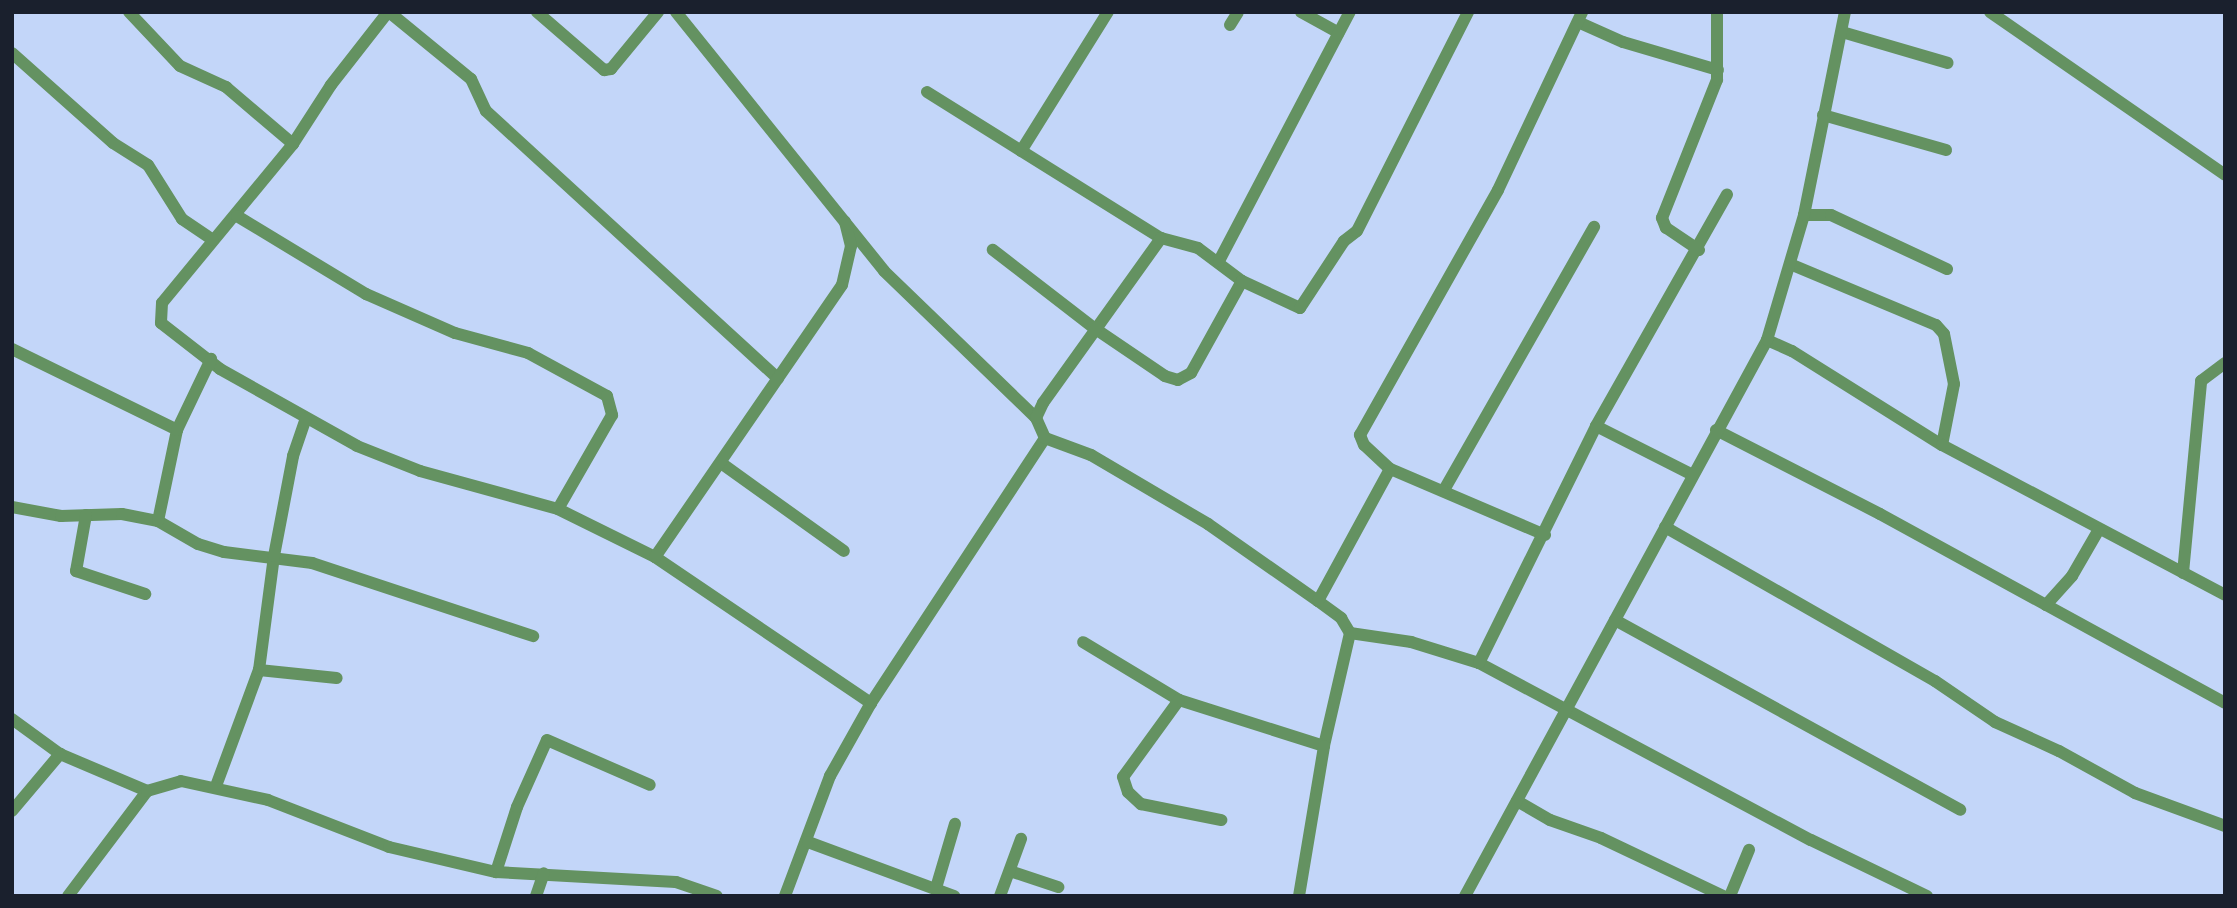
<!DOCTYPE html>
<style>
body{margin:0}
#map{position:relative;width:2237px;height:908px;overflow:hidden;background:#c3d6f9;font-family:"Golos Text",sans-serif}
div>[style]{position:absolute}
.minor>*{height:12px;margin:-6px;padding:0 6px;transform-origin:6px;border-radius:6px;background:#649261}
span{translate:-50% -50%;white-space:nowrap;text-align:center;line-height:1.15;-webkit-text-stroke:6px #f3f6fe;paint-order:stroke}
.frame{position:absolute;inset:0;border:14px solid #1a202d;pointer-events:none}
</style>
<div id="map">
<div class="minor">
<i style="left:129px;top:12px;width:74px;rotate:46.6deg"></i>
<i style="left:180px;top:66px;width:51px;rotate:24.5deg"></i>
<i style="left:226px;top:87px;width:88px;rotate:40.4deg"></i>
<i style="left:388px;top:12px;width:93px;rotate:128deg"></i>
<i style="left:331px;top:85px;width:70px;rotate:122.8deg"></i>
<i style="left:293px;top:144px;width:206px;rotate:129.5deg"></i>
<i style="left:162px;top:303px;width:20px;rotate:93deg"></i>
<i style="left:161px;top:323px;width:75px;rotate:37.9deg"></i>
<i style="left:220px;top:369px;width:157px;rotate:29.3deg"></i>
<i style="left:357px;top:446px;width:68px;rotate:21.6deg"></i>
<i style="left:420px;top:471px;width:143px;rotate:15.4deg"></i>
<i style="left:558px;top:509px;width:108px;rotate:26.3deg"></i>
<i style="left:655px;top:557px;width:261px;rotate:34.1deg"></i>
<i style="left:871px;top:703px;width:84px;rotate:119.3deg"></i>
<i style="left:830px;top:776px;width:128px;rotate:110.6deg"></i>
<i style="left:389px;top:12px;width:106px;rotate:39.3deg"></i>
<i style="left:471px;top:79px;width:35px;rotate:65deg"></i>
<i style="left:486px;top:111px;width:396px;rotate:42.5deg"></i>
<i style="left:537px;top:12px;width:89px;rotate:40.9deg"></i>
<i style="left:604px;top:70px;width:7px;rotate:-8deg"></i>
<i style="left:611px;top:69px;width:74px;rotate:-50.5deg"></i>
<i style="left:676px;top:12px;width:332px;rotate:51.2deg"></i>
<i style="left:884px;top:271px;width:211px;rotate:44deg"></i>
<i style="left:1301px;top:12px;width:43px;rotate:28.9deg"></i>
<i style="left:1990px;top:12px;width:286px;rotate:34.7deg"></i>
<i style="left:1578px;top:22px;width:49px;rotate:24deg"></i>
<i style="left:1623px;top:42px;width:99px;rotate:16.4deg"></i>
<i style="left:1230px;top:25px;width:15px;rotate:-58deg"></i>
<i style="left:1842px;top:32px;width:110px;rotate:16.3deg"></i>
<i style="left:12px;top:53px;width:135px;rotate:41.7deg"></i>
<i style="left:113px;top:143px;width:41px;rotate:32.2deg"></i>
<i style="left:148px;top:165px;width:64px;rotate:57.8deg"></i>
<i style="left:182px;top:219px;width:37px;rotate:34deg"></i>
<i style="left:927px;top:92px;width:276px;rotate:32deg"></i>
<i style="left:1161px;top:238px;width:38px;rotate:15deg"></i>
<i style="left:1198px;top:248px;width:55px;rotate:36.9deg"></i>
<i style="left:1242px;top:281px;width:105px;rotate:119deg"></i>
<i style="left:1191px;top:373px;width:15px;rotate:152deg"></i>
<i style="left:1178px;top:380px;width:14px;rotate:-163deg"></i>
<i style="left:1165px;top:376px;width:86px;rotate:-145.9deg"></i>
<i style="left:1094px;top:328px;width:128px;rotate:-142.3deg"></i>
<i style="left:1823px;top:115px;width:128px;rotate:15.9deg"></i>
<i style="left:1021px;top:151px;width:164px;rotate:-58deg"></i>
<i style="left:1804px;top:215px;width:27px"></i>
<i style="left:1831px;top:215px;width:128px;rotate:25deg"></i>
<i style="left:237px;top:216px;width:151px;rotate:31.2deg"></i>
<i style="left:366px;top:294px;width:97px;rotate:23.7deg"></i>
<i style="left:455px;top:333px;width:76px;rotate:15.3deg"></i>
<i style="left:528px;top:353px;width:90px;rotate:28.6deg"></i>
<i style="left:607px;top:396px;width:20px;rotate:75deg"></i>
<i style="left:612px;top:415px;width:108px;rotate:119.9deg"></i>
<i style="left:1699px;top:250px;width:40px;rotate:-146deg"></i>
<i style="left:1666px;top:228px;width:11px;rotate:-112deg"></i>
<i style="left:1662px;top:218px;width:149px;rotate:-68.3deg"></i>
<i style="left:1717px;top:80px;width:68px;rotate:-90deg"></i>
<i style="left:1219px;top:261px;width:281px;rotate:-62.3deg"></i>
<i style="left:1790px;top:264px;width:158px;rotate:22.7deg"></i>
<i style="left:1936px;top:325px;width:12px;rotate:48deg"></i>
<i style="left:1944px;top:334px;width:51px;rotate:78.7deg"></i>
<i style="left:1954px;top:384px;width:62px;rotate:101.1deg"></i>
<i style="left:1242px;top:281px;width:64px;rotate:25deg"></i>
<i style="left:1300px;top:308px;width:80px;rotate:-56.7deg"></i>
<i style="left:1344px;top:241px;width:16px;rotate:-38deg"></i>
<i style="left:1357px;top:231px;width:246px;rotate:-63.1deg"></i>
<i style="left:1767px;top:340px;width:27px;rotate:24deg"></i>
<i style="left:1792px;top:351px;width:177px;rotate:32.1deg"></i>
<i style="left:1942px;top:445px;width:320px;rotate:27.9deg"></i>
<i style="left:12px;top:349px;width:184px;rotate:26.1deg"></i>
<i style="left:1596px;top:426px;width:106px;rotate:26.8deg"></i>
<i style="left:1716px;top:430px;width:184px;rotate:27.1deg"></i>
<i style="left:1880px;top:514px;width:393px;rotate:28.7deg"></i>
<i style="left:1045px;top:438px;width:49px;rotate:20.3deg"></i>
<i style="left:1091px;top:455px;width:136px;rotate:30.5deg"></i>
<i style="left:1208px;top:524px;width:134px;rotate:35deg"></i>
<i style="left:1318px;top:601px;width:29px;rotate:36deg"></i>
<i style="left:1341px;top:618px;width:17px;rotate:59deg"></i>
<i style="left:1350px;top:633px;width:116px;rotate:103deg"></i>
<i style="left:1324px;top:746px;width:152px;rotate:-162.4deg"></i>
<i style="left:1179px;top:700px;width:112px;rotate:-148.9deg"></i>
<i style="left:721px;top:463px;width:151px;rotate:35.6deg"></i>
<i style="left:1444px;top:490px;width:303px;rotate:-60.3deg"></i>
<i style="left:12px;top:507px;width:50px;rotate:10.4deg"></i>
<i style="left:61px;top:516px;width:61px;rotate:-1.9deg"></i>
<i style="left:122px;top:514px;width:37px;rotate:11deg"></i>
<i style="left:158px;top:521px;width:46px;rotate:29.9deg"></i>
<i style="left:198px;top:544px;width:27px;rotate:17deg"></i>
<i style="left:224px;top:552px;width:89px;rotate:7.1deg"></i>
<i style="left:312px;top:563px;width:233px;rotate:18.3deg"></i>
<i style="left:86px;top:515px;width:57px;rotate:100.1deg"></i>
<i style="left:76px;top:571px;width:73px;rotate:18.4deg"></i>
<i style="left:158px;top:521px;width:93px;rotate:-78.2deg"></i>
<i style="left:177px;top:430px;width:79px;rotate:-64.4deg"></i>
<i style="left:1665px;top:527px;width:311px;rotate:29.7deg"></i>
<i style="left:1935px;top:681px;width:73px;rotate:34.3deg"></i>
<i style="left:1995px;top:722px;width:70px;rotate:24.4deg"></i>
<i style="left:2059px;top:751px;width:87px;rotate:28.9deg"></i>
<i style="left:2135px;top:793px;width:96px;rotate:20.1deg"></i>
<i style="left:1545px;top:535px;width:168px;rotate:-156.9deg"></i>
<i style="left:1390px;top:469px;width:35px;rotate:-137deg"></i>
<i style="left:1364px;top:445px;width:11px;rotate:-112deg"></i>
<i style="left:1360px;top:435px;width:281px;rotate:-60.6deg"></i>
<i style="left:1498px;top:190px;width:197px;rotate:-64.7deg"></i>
<i style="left:655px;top:557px;width:330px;rotate:-55.5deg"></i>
<i style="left:842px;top:285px;width:40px;rotate:-77deg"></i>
<i style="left:851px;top:246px;width:25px;rotate:-104deg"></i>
<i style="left:2183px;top:573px;width:193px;rotate:-84.6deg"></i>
<i style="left:2201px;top:381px;width:30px;rotate:-37deg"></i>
<i style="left:1318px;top:601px;width:150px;rotate:-61.4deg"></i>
<i style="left:2046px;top:605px;width:39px;rotate:-48deg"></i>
<i style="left:2072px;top:576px;width:52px;rotate:-60deg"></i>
<i style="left:1615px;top:620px;width:394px;rotate:28.8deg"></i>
<i style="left:1350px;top:633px;width:62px;rotate:8.4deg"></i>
<i style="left:1411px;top:642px;width:71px;rotate:17.2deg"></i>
<i style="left:1479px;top:663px;width:376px;rotate:28.1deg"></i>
<i style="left:1811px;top:840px;width:129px;rotate:25.8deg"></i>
<i style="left:1479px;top:663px;width:264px;rotate:-63.7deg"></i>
<i style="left:1596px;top:426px;width:266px;rotate:-60.5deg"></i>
<i style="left:259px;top:670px;width:115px;rotate:-82.5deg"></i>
<i style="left:274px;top:556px;width:102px;rotate:-79.2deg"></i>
<i style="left:293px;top:456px;width:40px;rotate:-71.1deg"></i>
<i style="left:1179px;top:700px;width:95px;rotate:126deg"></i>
<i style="left:1123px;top:777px;width:16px;rotate:72deg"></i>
<i style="left:1128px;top:792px;width:18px;rotate:43deg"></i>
<i style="left:1141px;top:804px;width:82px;rotate:11.3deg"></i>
<i style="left:871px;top:703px;width:317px;rotate:-56.7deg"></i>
<i style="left:1045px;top:438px;width:22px;rotate:-114deg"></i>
<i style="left:1036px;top:418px;width:17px;rotate:-65deg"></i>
<i style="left:1043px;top:403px;width:203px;rotate:-54.4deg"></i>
<i style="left:12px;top:719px;width:59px;rotate:36.1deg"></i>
<i style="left:60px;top:754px;width:95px;rotate:23deg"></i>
<i style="left:216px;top:786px;width:124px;rotate:-69.7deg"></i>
<i style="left:259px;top:670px;width:78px;rotate:5.9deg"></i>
<i style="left:1517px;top:801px;width:38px;rotate:30deg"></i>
<i style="left:1550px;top:820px;width:54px;rotate:19.4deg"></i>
<i style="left:1601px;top:838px;width:135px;rotate:25.4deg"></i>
<i style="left:12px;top:811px;width:75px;rotate:-49.9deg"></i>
<i style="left:808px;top:842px;width:156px;rotate:20.3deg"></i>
<i style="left:1010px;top:871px;width:51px;rotate:18.4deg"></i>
<i style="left:496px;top:872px;width:68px;rotate:-72.1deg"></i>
<i style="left:517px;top:807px;width:73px;rotate:-65.9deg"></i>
<i style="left:547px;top:740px;width:112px;rotate:23.6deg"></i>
<i style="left:936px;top:888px;width:67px;rotate:-73.5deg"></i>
<i style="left:68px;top:896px;width:131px;rotate:-53deg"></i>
<i style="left:147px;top:791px;width:35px;rotate:-16deg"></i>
<i style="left:181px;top:781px;width:89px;rotate:12.3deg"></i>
<i style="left:268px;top:800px;width:130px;rotate:21.2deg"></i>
<i style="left:389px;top:847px;width:110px;rotate:13.2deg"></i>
<i style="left:496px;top:872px;width:180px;rotate:3.2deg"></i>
<i style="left:676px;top:882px;width:43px;rotate:18.9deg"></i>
<i style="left:536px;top:896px;width:24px;rotate:-71deg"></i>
<i style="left:1000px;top:896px;width:61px;rotate:-69.8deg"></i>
<i style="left:1299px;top:896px;width:152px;rotate:-80.5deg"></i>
<i style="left:1465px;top:896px;width:633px;rotate:-61.49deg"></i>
<i style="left:1767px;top:340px;width:130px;rotate:-73.5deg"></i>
<i style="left:1804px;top:215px;width:207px;rotate:-78.6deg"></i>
<i style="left:1730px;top:896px;width:50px;rotate:-67.6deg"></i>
</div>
<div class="frame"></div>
</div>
